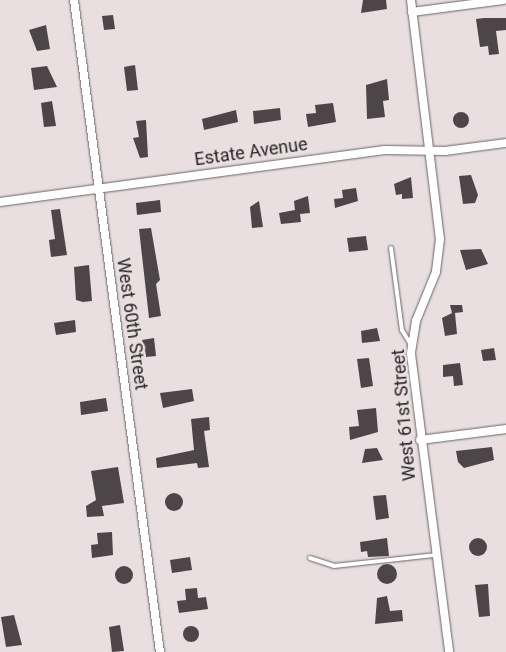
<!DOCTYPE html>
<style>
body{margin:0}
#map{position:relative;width:506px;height:652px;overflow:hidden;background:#e9dfe1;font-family:Roboto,sans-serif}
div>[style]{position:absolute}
.building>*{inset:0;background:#4d4547}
.round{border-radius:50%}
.roads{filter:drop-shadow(0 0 1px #6b6364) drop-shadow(0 0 1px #6b6364)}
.service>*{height:4px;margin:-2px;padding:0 2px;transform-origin:2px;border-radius:2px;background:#fff}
.minor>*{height:8px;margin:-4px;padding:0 4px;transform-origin:4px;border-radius:4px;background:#fff}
span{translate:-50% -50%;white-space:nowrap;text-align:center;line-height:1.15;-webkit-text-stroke:5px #e9dfe1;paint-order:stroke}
.street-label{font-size:18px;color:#282425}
</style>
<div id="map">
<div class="building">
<i style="clip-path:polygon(363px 0,386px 0,387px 9px,361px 13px)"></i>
<i style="clip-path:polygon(113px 15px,115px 29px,104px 30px,102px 16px)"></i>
<i style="clip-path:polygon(484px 18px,506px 18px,506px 30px,496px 31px,499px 54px,489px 55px,488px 46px,480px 47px,476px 19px)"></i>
<i style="clip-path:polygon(46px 25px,50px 49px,37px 51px,29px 30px)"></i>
<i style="clip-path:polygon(135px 65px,138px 90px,127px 91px,124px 67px)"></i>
<i style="clip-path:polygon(47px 66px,57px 87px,34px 90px,31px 68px)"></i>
<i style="clip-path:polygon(387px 79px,389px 100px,383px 101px,385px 117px,367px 119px,366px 85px)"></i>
<i style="clip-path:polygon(52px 101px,56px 126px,44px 127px,41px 103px)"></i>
<i style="clip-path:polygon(333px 103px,336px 122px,308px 127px,306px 114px,316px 113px,315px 105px)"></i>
<i style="clip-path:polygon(280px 108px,281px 120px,254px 124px,253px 111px)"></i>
<i style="clip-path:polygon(236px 110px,238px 122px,204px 130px,202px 119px)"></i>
<i class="round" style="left:453px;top:112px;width:16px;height:16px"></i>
<i style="clip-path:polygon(146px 120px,148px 157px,140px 158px,133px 138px,139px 137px,136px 121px)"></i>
<i style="clip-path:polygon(471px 175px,478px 195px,475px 203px,463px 204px,459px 176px)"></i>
<i style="clip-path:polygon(411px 177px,413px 198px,402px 199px,402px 194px,396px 195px,394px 184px)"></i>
<i style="clip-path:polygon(356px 188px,358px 201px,335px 208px,334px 199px,343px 198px,342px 190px)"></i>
<i style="clip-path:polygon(308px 196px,310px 213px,300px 214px,301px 222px,281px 224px,279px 213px,295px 210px,294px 201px)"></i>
<i style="clip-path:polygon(160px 200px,161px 212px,137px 215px,136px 203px)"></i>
<i style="clip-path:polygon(259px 201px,263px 227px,252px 228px,250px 207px)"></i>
<i style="clip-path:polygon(60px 209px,67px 255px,51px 257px,49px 240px,55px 239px,51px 210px)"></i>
<i style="clip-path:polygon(151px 228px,160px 280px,156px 284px,161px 316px,149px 318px,139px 229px)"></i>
<i style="clip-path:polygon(366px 236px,368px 250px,349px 252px,347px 238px)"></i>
<i style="clip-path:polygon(481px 249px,488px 264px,466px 270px,460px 250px)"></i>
<i style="clip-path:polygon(89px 265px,92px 301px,83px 302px,76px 300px,74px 267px)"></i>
<i style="clip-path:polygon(450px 305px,462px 305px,463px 312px,455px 313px,457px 334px,445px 336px,442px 318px,452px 313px)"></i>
<i style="clip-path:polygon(75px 320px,76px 332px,56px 335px,54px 323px)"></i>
<i style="clip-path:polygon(377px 328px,380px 341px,362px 343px,361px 331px)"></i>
<i style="clip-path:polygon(154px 338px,156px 356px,146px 357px,142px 340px)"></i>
<i style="clip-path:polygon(494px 348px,496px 360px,483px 361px,481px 350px)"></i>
<i style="clip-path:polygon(369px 358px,373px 386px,361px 388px,357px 359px)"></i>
<i style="clip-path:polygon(460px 363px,463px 385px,454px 386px,453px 376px,443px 377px,443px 365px)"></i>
<i style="clip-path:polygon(192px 389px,194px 401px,163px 408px,160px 393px)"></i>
<i style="clip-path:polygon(106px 398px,108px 411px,81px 415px,80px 402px)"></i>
<i style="clip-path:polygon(376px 408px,378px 432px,350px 440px,349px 427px,359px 426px,357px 410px)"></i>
<i style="clip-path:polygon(209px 417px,210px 430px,204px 431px,209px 467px,198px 468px,197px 463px,157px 468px,156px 458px,194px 450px,191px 419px)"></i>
<i style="clip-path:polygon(492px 447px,494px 460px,464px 468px,458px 462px,456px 451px)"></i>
<i style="clip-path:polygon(377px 448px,383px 460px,362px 463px,365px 449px)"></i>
<i style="clip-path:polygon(118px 467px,124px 503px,102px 506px,104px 516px,87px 517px,86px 506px,96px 500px,91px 471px)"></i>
<i class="round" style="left:165px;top:493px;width:18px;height:18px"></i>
<i style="clip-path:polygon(386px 495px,389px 518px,376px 520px,373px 496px)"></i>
<i style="clip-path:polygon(112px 532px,113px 555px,92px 558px,91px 545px,98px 544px,97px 533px)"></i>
<i style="clip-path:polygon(387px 538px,389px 556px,368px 557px,367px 551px,361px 552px,360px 542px)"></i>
<i class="round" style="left:469px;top:538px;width:18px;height:18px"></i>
<i style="clip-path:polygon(190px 557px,192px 570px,172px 573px,170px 560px)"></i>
<i class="round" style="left:377px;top:564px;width:20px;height:20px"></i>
<i class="round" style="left:115px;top:566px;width:18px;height:18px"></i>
<i style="clip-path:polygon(488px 584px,490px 616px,479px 617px,475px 585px)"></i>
<i style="clip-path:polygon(197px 588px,198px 598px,206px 597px,208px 609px,179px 613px,177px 601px,186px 600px,185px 589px)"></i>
<i style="clip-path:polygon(387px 596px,390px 611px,402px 610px,403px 621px,375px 624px,377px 598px)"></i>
<i style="clip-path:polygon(14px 615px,22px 645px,6px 647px,1px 617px)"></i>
<i style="clip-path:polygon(120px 625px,124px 651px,112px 652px,109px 627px)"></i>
<i class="round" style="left:183px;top:626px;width:16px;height:16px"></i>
</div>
<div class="roads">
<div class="service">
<i style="left:391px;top:248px;width:83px;rotate:82.4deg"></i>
<i style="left:402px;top:330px;width:17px;rotate:59deg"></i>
<i style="left:310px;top:558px;width:25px;rotate:18deg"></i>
<i style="left:334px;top:566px;width:103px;rotate:-6.2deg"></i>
</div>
<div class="minor">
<i style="left:74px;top:0;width:658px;rotate:82.49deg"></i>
<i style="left:411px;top:0;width:241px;rotate:83.1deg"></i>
<i style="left:440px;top:239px;width:33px;rotate:97deg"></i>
<i style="left:436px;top:272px;width:53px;rotate:112.2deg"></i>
<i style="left:416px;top:321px;width:33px;rotate:99deg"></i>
<i style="left:411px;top:354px;width:300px;rotate:82.7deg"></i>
<i style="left:412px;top:12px;width:92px;rotate:-7.5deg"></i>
<i style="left:0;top:202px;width:388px;rotate:-7.7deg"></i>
<i style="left:385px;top:150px;width:60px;rotate:1deg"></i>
<i style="left:445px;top:151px;width:62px;rotate:-7.5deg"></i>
<i style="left:420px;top:440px;width:87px;rotate:-7.3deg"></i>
</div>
</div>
<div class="street-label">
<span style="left:251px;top:152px;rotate:-8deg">Estate Avenue</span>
<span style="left:132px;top:324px;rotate:82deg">West 60th Street</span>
<span style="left:404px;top:415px;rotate:-95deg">West 61st Street</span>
</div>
</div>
